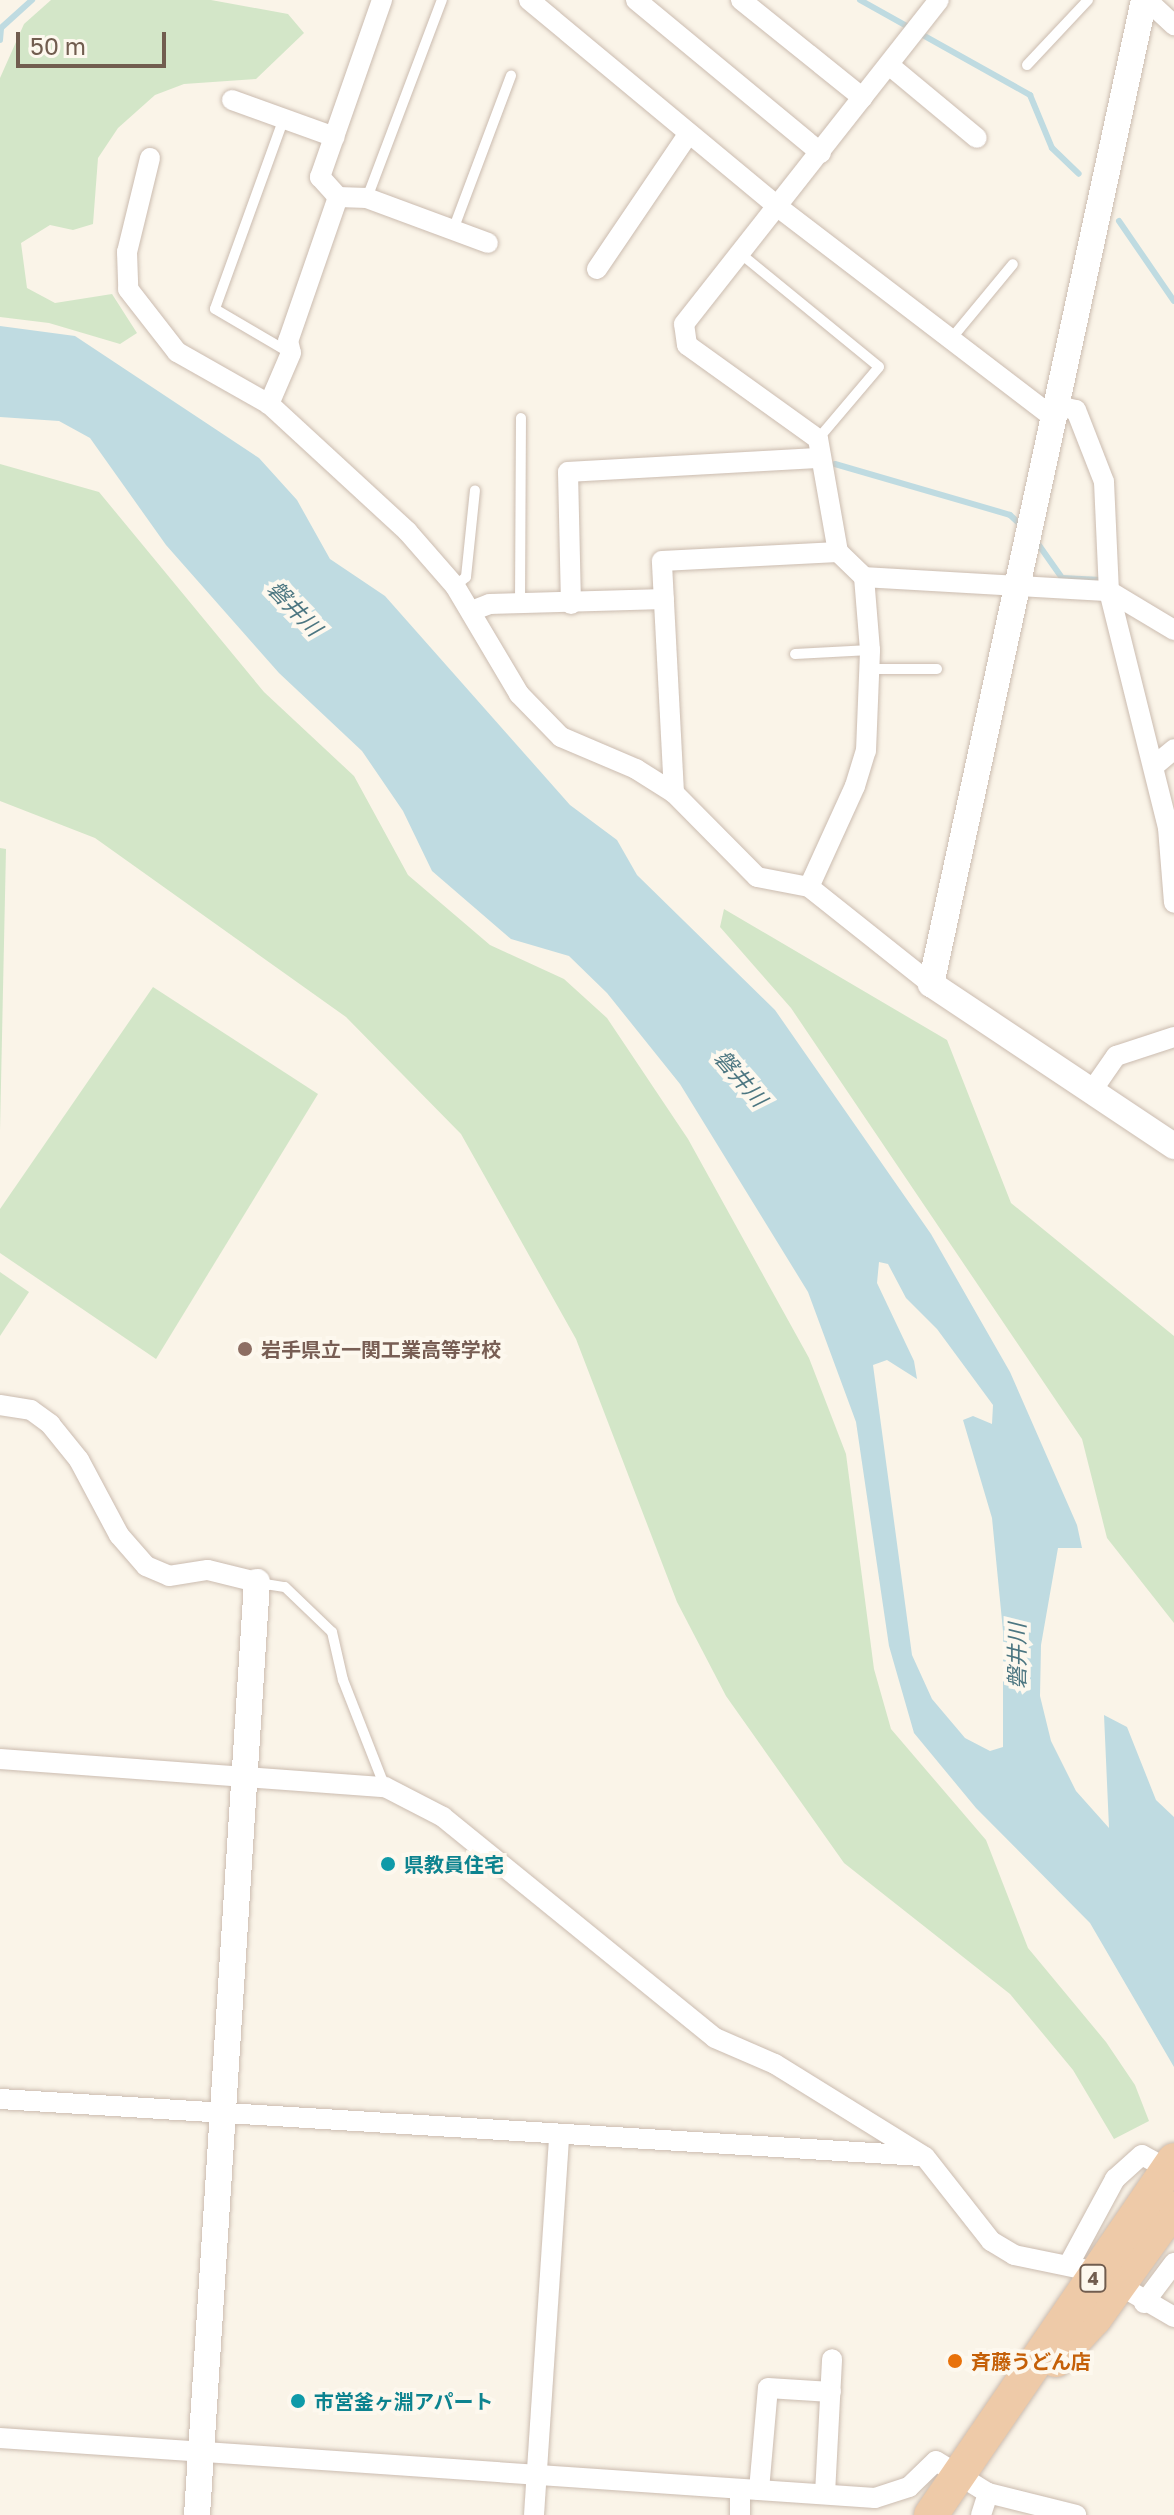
<!DOCTYPE html>
<meta charset="utf-8">
<style>
body{margin:0}
#map{position:relative;width:1174px;height:2515px;overflow:hidden;background:#faf4e8;font-family:"Golos Text","Noto Sans JP",sans-serif}
div>[style]{position:absolute}
.green>*{inset:0;background:#d3e6c8}
.water>*{inset:0;background:#bfdbe1}
.stream>*{height:6px;margin:-3px;padding:0 3px;transform-origin:3px;border-radius:3px;background:#bfdbe1}
.roads{filter:drop-shadow(0 0 2px #cbbcb0) drop-shadow(0 0 2px #cbbcb0)}
.service>*{height:10px;margin:-5px;padding:0 5px;transform-origin:5px;border-radius:5px;background:#fff}
.minor>*{height:20px;margin:-10px;padding:0 10px;transform-origin:10px;border-radius:10px;background:#fff}
.tertiary>*{height:26px;margin:-13px;padding:0 13px;transform-origin:13px;border-radius:13px;background:#fff}
.trunk>*{height:34px;margin:-17px;padding:0 17px;transform-origin:17px;border-radius:17px;background:#eecaa8}
.dots>*{width:22px;height:22px;translate:-50% -50%;box-sizing:border-box;border:4px solid #fdf8ee;border-radius:50%}
span{translate:-50% -50%;white-space:nowrap;text-align:center;line-height:1.15;-webkit-text-stroke:8px #fdf8ee;paint-order:stroke}
.shield-label span{padding:2px 6px;background:#fdf8ee;border:2px solid;border-radius:6px;-webkit-text-stroke-width:0}
.shield-label{font-size:18px;color:#715d4f;font-weight:700}
.education-label{font-size:20px;color:#785e54;font-weight:700}
.left{translate:0 -50%;text-align:left}
.culture-label{font-size:20px;color:#0d838f;font-weight:700}
.food-label{font-size:20px;color:#c56008;font-weight:700}
.water-label{font-size:22px;color:#4c7681;font-style:italic}
.scale{position:absolute;left:16px;top:32px;width:150px;height:36px;box-sizing:border-box;border:4px solid #715d4f;border-top:0;padding-left:10px;font-size:24px;line-height:28px;white-space:nowrap;color:#715d4f;-webkit-text-stroke:6px #fdf8ee;paint-order:stroke}
</style>
<div id="map">
<div class="green">
<i style="clip-path:polygon(51px 0,211px 0,288px 14px,304px 33px,256px 79px,184px 84px,155px 95px,118px 128px,98px 158px,93px 224px,73px 230px,50px 225px,21px 243px,27px 288px,55px 303px,112px 294px,137px 333px,120px 344px,49px 323px,0 317px,0 78px,24px 24px)"></i>
<i style="clip-path:polygon(0 464px,99px 492px,264px 692px,354px 776px,408px 875px,490px 945px,564px 979px,607px 1018px,688px 1139px,809px 1358px,846px 1454px,874px 1669px,891px 1729px,986px 1840px,1028px 1948px,1106px 2042px,1135px 2085px,1149px 2121px,1114px 2139px,1073px 2070px,1010px 1994px,844px 1863px,726px 1696px,677px 1602px,576px 1339px,461px 1134px,346px 1017px,95px 838px,0 801px)"></i>
<i style="clip-path:polygon(0 848px,6px 849px,0 1131px)"></i>
<i style="clip-path:polygon(724px 909px,947px 1040px,1011px 1203px,1174px 1336px,1174px 1623px,1107px 1538px,1082px 1439px,791px 1008px,720px 927px)"></i>
<i style="clip-path:polygon(153px 987px,318px 1094px,156px 1359px,0 1253px,0 1209px)"></i>
<i style="clip-path:polygon(0 1272px,29px 1292px,0 1336px)"></i>
</div>
<div class="water">
<i style="clip-path:polygon(evenodd,0 326px,75px 336px,259px 458px,297px 500px,330px 559px,385px 596px,570px 805px,617px 840px,637px 875px,775px 1010px,931px 1234px,1010px 1372px,1077px 1525px,1082px 1548px,1058px 1548px,1041px 1645px,1040px 1696px,1051px 1741px,1076px 1791px,1109px 1828px,1104px 1715px,1127px 1727px,1156px 1800px,1174px 1817px,1174px 2067px,1090px 1923px,976px 1808px,914px 1733px,889px 1646px,856px 1422px,808px 1292px,680px 1084px,607px 993px,569px 956px,511px 939px,432px 871px,403px 811px,362px 751px,279px 673px,166px 545px,90px 438px,59px 421px,0 417px,0 326px,879px 1262px,888px 1264px,906px 1298px,937px 1329px,993px 1405px,992px 1424px,973px 1416px,963px 1420px,992px 1518px,1003px 1631px,1003px 1747px,990px 1751px,965px 1738px,932px 1699px,912px 1655px,873px 1365px,887px 1360px,917px 1379px,914px 1361px,877px 1283px,879px 1262px)"></i>
</div>
<div class="stream">
<i style="left:860px;top:0;width:195px;rotate:29.2deg"></i>
<i style="left:1030px;top:95px;width:57px;rotate:67.5deg"></i>
<i style="left:1052px;top:148px;width:37px;rotate:44deg"></i>
<i style="left:0;top:40px;width:12px;rotate:-85deg"></i>
<i style="left:1px;top:28px;width:42px;rotate:-42.1deg"></i>
<i style="left:1119px;top:221px;width:97px;rotate:55.5deg"></i>
<i style="left:835px;top:464px;width:182px;rotate:16.2deg"></i>
<i style="left:1010px;top:515px;width:18px;rotate:43deg"></i>
<i style="left:1036px;top:541px;width:45px;rotate:54.9deg"></i>
<i style="left:1062px;top:578px;width:39px;rotate:3deg"></i>
</div>
<div class="roads">
<div class="service">
<i style="left:1027px;top:65px;width:89px;rotate:-46.8deg"></i>
<i style="left:284px;top:118px;width:203px;rotate:109.9deg"></i>
<i style="left:215px;top:309px;width:87px;rotate:30.4deg"></i>
<i style="left:367px;top:198px;width:212px;rotate:-69.3deg"></i>
<i style="left:453px;top:230px;width:165px;rotate:-69.4deg"></i>
<i style="left:741px;top:254px;width:178px;rotate:39.3deg"></i>
<i style="left:879px;top:367px;width:94px;rotate:130.3deg"></i>
<i style="left:951px;top:339px;width:97px;rotate:-50.4deg"></i>
<i style="left:455px;top:586px;width:14px;rotate:-39deg"></i>
<i style="left:466px;top:577px;width:87px;rotate:-84.1deg"></i>
<i style="left:520px;top:604px;width:186px;rotate:-89.7deg"></i>
<i style="left:795px;top:654px;width:75px;rotate:-3.1deg"></i>
<i style="left:869px;top:669px;width:68px"></i>
<i style="left:259px;top:1583px;width:26px;rotate:9deg"></i>
<i style="left:285px;top:1587px;width:65px;rotate:43.8deg"></i>
<i style="left:332px;top:1632px;width:49px;rotate:77.1deg"></i>
<i style="left:343px;top:1680px;width:115px;rotate:68.6deg"></i>
</div>
<div class="minor">
<i style="left:382px;top:0;width:188px;rotate:109.3deg"></i>
<i style="left:320px;top:177px;width:27px;rotate:48deg"></i>
<i style="left:338px;top:197px;width:152px;rotate:109.1deg"></i>
<i style="left:288px;top:341px;width:12px;rotate:76deg"></i>
<i style="left:291px;top:353px;width:56px;rotate:113.3deg"></i>
<i style="left:269px;top:404px;width:188px;rotate:42.6deg"></i>
<i style="left:407px;top:531px;width:73px;rotate:48.9deg"></i>
<i style="left:455px;top:586px;width:126px;rotate:59.3deg"></i>
<i style="left:519px;top:694px;width:60px;rotate:45.7deg"></i>
<i style="left:561px;top:737px;width:82px;rotate:23.1deg"></i>
<i style="left:636px;top:769px;width:45px;rotate:32.3deg"></i>
<i style="left:674px;top:793px;width:118px;rotate:45.3deg"></i>
<i style="left:757px;top:877px;width:53px;rotate:10.9deg"></i>
<i style="left:529px;top:0;width:324px;rotate:39.7deg"></i>
<i style="left:778px;top:207px;width:349px;rotate:37.4deg"></i>
<i style="left:636px;top:0;width:240px;rotate:39.6deg"></i>
<i style="left:741px;top:0;width:156px;rotate:38.8deg"></i>
<i style="left:1147px;top:0;width:37px;rotate:43deg"></i>
<i style="left:889px;top:65px;width:114px;rotate:39.7deg"></i>
<i style="left:232px;top:100px;width:109px;rotate:19.8deg"></i>
<i style="left:150px;top:158px;width:97px;rotate:103.7deg"></i>
<i style="left:127px;top:252px;width:37px;rotate:88deg"></i>
<i style="left:128px;top:289px;width:80px;rotate:52.1deg"></i>
<i style="left:177px;top:352px;width:106px;rotate:29.5deg"></i>
<i style="left:338px;top:197px;width:29px;rotate:2deg"></i>
<i style="left:367px;top:198px;width:129px;rotate:20.4deg"></i>
<i style="left:597px;top:269px;width:164px;rotate:-55.9deg"></i>
<i style="left:1058px;top:406px;width:18px;rotate:13deg"></i>
<i style="left:1076px;top:410px;width:77px;rotate:68.7deg"></i>
<i style="left:1104px;top:482px;width:109px;rotate:87.4deg"></i>
<i style="left:1109px;top:591px;width:244px;rotate:76deg"></i>
<i style="left:1168px;top:828px;width:75px;rotate:85.4deg"></i>
<i style="left:864px;top:577px;width:245px;rotate:3.3deg"></i>
<i style="left:1109px;top:591px;width:76px;rotate:31deg"></i>
<i style="left:571px;top:604px;width:132px;rotate:-91.3deg"></i>
<i style="left:568px;top:472px;width:253px;rotate:-3.2deg"></i>
<i style="left:474px;top:610px;width:17px;rotate:-21deg"></i>
<i style="left:490px;top:604px;width:174px;rotate:-1.6deg"></i>
<i style="left:1154px;top:766px;width:26px;rotate:-40deg"></i>
<i style="left:674px;top:793px;width:232px;rotate:-93deg"></i>
<i style="left:662px;top:561px;width:176px;rotate:-2.9deg"></i>
<i style="left:931px;top:984px;width:156px;rotate:-141.5deg"></i>
<i style="left:809px;top:887px;width:111px;rotate:-65.5deg"></i>
<i style="left:855px;top:786px;width:37px;rotate:-73deg"></i>
<i style="left:866px;top:751px;width:101px;rotate:-87.7deg"></i>
<i style="left:870px;top:650px;width:73px;rotate:-94.7deg"></i>
<i style="left:864px;top:577px;width:36px;rotate:-136deg"></i>
<i style="left:838px;top:552px;width:115px;rotate:-100deg"></i>
<i style="left:818px;top:439px;width:161px;rotate:-144.3deg"></i>
<i style="left:687px;top:345px;width:21px;rotate:-98deg"></i>
<i style="left:684px;top:324px;width:412px;rotate:-51.8deg"></i>
<i style="left:1091px;top:1092px;width:44px;rotate:-55.2deg"></i>
<i style="left:1116px;top:1056px;width:61px;rotate:-18.1deg"></i>
<i style="left:0;top:1405px;width:31px;rotate:9deg"></i>
<i style="left:31px;top:1410px;width:24px;rotate:36deg"></i>
<i style="left:50px;top:1424px;width:46px;rotate:51.1deg"></i>
<i style="left:79px;top:1460px;width:85px;rotate:61.9deg"></i>
<i style="left:119px;top:1535px;width:41px;rotate:48.9deg"></i>
<i style="left:146px;top:1566px;width:25px;rotate:23deg"></i>
<i style="left:169px;top:1576px;width:39px;rotate:-9deg"></i>
<i style="left:208px;top:1570px;width:50px;rotate:13.8deg"></i>
<i style="left:0;top:1759px;width:386px;rotate:4.2deg"></i>
<i style="left:385px;top:1787px;width:65px;rotate:27.3deg"></i>
<i style="left:443px;top:1817px;width:350px;rotate:39.1deg"></i>
<i style="left:715px;top:2038px;width:65px;rotate:23.4deg"></i>
<i style="left:775px;top:2064px;width:176px;rotate:31.8deg"></i>
<i style="left:925px;top:2157px;width:107px;rotate:51.8deg"></i>
<i style="left:991px;top:2241px;width:27px;rotate:31deg"></i>
<i style="left:1014px;top:2255px;width:85px;rotate:11.6deg"></i>
<i style="left:1097px;top:2272px;width:89px;rotate:30.3deg"></i>
<i style="left:0;top:2099px;width:923px;rotate:3.54deg"></i>
<i style="left:1069px;top:2264px;width:97px;rotate:-61.6deg"></i>
<i style="left:1115px;top:2179px;width:36px;rotate:-42deg"></i>
<i style="left:1142px;top:2155px;width:13px;rotate:29deg"></i>
<i style="left:1144px;top:2303px;width:50px;rotate:-53.1deg"></i>
<i style="left:0;top:2438px;width:877px;rotate:3.92deg"></i>
<i style="left:875px;top:2498px;width:36px;rotate:-18deg"></i>
<i style="left:909px;top:2487px;width:37px;rotate:-44deg"></i>
<i style="left:936px;top:2461px;width:61px;rotate:31.6deg"></i>
<i style="left:988px;top:2493px;width:91px;rotate:14deg"></i>
<i style="left:740px;top:2489px;width:26px;rotate:90deg"></i>
<i style="left:759px;top:2490px;width:102px;rotate:-85deg"></i>
<i style="left:768px;top:2388px;width:63px;rotate:3.6deg"></i>
<i style="left:825px;top:2494px;width:135px;rotate:-87deg"></i>
<i style="left:534px;top:2515px;width:379px;rotate:-86.2deg"></i>
<i style="left:981px;top:2515px;width:23px;rotate:-72deg"></i>
</div>
<div class="tertiary">
<i style="left:1144px;top:0;width:1007px;rotate:102.21deg"></i>
<i style="left:931px;top:984px;width:292px;rotate:33.7deg"></i>
<i style="left:197px;top:2515px;width:935px;rotate:-86.32deg"></i>
</div>
<div class="trunk">
<i style="left:1056px;top:2360px;width:57px;rotate:-47.1deg"></i>
<i style="left:1095px;top:2318px;width:135px;rotate:-54.3deg"></i>
<i style="left:931px;top:2515px;width:430px;rotate:-55.6deg"></i>
</div>
</div>
<div class="dots">
<i style="left:245px;top:1349px;background:#8d6e63"></i>
<i style="left:388px;top:1864px;background:#0f9aa8"></i>
<i style="left:955px;top:2361px;background:#e8710a"></i>
<i style="left:298px;top:2401px;background:#0f9aa8"></i>
</div>
<div class="shield-label">
<span style="left:1093px;top:2278px">4</span>
</div>
<div class="education-label">
<span class="left" style="left:261px;top:1349px">岩手県立一関工業高等学校</span>
</div>
<div class="culture-label">
<span class="left" style="left:404px;top:1864px">県教員住宅</span>
<span class="left" style="left:314px;top:2401px">市営釜ヶ淵アパート</span>
</div>
<div class="food-label">
<span class="left" style="left:971px;top:2361px">斉藤うどん店</span>
</div>
<div class="water-label">
<span style="left:295px;top:608px;rotate:46deg">磐井川</span>
<span style="left:741px;top:1078px;rotate:49deg">磐井川</span>
<span style="left:1017px;top:1656px;rotate:-90deg">磐井川</span>
</div>
<div class="scale">50 m</div>
</div>
